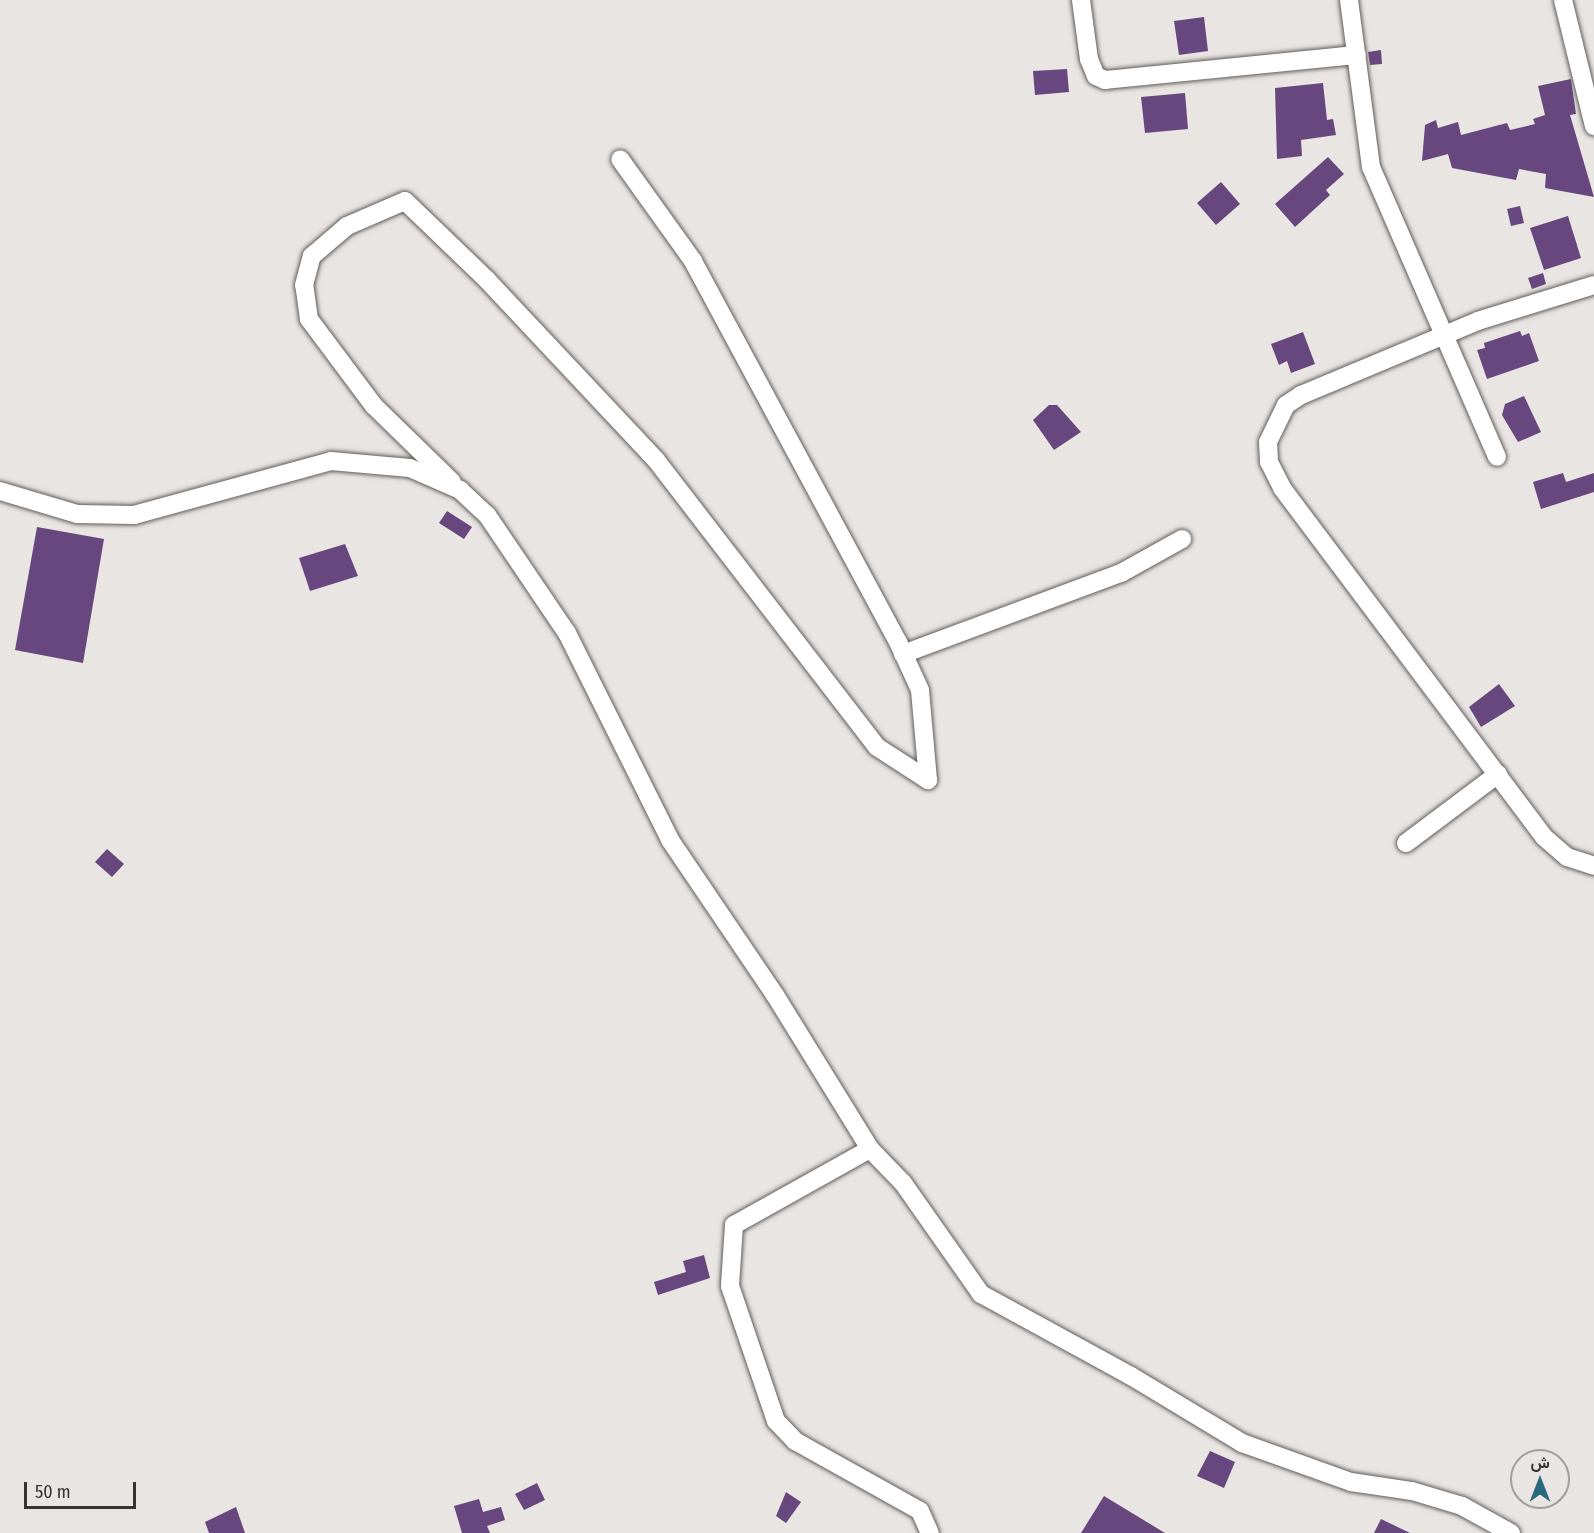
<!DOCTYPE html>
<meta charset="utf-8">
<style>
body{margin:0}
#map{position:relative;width:1594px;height:1533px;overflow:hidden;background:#e9e5e2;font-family:"Fira Sans Condensed",Vazirmatn,sans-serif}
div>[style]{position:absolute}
.building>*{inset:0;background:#68467e}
.roads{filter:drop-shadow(0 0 2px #615d5b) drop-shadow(0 0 2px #615d5b)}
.minor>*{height:18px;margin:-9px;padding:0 9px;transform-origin:9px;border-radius:9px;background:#fff}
span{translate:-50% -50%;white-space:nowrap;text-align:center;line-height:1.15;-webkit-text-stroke:6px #e9e5e2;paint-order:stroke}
.north{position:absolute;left:1510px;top:1449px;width:60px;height:60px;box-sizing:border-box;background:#e9e5e2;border:2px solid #a19e9c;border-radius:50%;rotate:0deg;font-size:16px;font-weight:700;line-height:24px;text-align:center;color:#353432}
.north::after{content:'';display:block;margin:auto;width:21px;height:27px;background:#29697d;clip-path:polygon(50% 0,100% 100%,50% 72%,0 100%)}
.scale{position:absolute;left:24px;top:1482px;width:112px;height:27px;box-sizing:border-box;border:3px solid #353432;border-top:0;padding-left:8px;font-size:18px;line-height:21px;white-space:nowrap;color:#353432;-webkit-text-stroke:4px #e9e5e2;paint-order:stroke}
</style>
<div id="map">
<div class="building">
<i style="clip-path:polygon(1204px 17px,1208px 51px,1179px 55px,1174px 21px)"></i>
<i style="clip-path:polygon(1381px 50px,1382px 64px,1370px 65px,1368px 52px)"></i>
<i style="clip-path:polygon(1067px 69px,1069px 92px,1035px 95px,1033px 71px)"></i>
<i style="clip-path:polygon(1571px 79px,1576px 114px,1570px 115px,1594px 197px,1545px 188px,1546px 174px,1519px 169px,1516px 180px,1452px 168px,1448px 154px,1422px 161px,1425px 125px,1436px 120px,1438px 128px,1458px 122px,1461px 135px,1507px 123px,1510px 130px,1535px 124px,1533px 119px,1545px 115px,1538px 86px)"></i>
<i style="clip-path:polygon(1323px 83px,1327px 120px,1333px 119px,1336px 135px,1301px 140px,1302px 156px,1277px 159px,1275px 88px)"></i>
<i style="clip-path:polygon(1185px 93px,1188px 129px,1145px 133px,1141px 97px)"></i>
<i style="clip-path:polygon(1328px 157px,1344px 174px,1326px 190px,1330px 195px,1295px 227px,1275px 204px)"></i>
<i style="clip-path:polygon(1221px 182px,1240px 204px,1216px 225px,1197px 203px)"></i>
<i style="clip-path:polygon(1520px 206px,1524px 223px,1511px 226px,1507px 209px)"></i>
<i style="clip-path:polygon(1568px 216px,1581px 258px,1544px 270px,1530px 228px)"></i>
<i style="clip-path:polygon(1543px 273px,1546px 284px,1532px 289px,1528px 278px)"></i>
<i style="clip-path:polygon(1520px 331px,1522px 336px,1529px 333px,1539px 361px,1487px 379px,1477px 350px,1485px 348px,1484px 343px)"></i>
<i style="clip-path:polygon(1303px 332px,1315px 364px,1291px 373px,1287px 361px,1279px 365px,1271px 344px)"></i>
<i style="clip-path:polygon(1524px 396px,1541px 432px,1518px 442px,1502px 415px,1505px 404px)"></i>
<i style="clip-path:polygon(1049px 405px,1057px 405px,1081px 432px,1054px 450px,1033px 420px)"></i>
<i style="clip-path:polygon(1563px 473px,1566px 482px,1594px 473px,1594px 492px,1541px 509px,1533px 482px)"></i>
<i style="clip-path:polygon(447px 511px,472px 527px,464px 539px,439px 523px)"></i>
<i style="clip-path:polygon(37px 527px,104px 539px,83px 663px,15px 650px)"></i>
<i style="clip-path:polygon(345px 544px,358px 576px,310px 591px,299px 558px)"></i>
<i style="clip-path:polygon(1499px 684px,1515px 706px,1481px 727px,1469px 707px)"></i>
<i style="clip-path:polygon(107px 849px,124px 864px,112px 877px,95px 862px)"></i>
<i style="clip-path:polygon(704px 1255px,710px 1278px,658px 1295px,654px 1282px,686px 1272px,683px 1261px)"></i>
<i style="clip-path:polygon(1210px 1451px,1235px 1462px,1224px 1488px,1197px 1476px)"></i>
<i style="clip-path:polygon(537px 1483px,545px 1500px,524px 1510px,515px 1494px)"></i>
<i style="clip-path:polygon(786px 1492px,801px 1502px,786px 1523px,776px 1516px)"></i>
<i style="clip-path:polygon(1104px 1496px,1165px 1533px,1081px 1533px)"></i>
<i style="clip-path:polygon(479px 1499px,483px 1512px,501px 1507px,505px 1520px,487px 1526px,490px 1533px,462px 1533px,454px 1506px)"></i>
<i style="clip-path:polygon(236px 1507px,245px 1533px,209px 1533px,205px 1522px)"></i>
<i style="clip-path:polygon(1381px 1519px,1410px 1533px,1374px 1533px)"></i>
</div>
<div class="roads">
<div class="minor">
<i style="left:1081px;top:0;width:60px;rotate:82.3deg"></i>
<i style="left:1089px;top:59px;width:18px;rotate:68deg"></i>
<i style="left:1096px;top:76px;width:10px;rotate:24deg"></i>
<i style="left:1105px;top:80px;width:253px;rotate:-5.7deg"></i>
<i style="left:1349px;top:0;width:168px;rotate:82.5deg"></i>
<i style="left:1371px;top:167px;width:316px;rotate:66.5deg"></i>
<i style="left:1563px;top:0;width:130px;rotate:76.2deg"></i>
<i style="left:1594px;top:285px;width:121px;rotate:162.8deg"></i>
<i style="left:1478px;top:321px;width:192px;rotate:157.3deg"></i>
<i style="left:1301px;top:395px;width:18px;rotate:146deg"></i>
<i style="left:1286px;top:405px;width:41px;rotate:115.9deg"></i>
<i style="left:1268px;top:442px;width:20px;rotate:87deg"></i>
<i style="left:1269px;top:462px;width:29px;rotate:63deg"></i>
<i style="left:1282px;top:488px;width:436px;rotate:53.1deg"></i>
<i style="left:1544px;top:837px;width:30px;rotate:41deg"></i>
<i style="left:1567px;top:857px;width:28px;rotate:18deg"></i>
<i style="left:452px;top:482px;width:109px;rotate:-135.7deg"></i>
<i style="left:374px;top:406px;width:109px;rotate:-126.8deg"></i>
<i style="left:309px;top:319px;width:34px;rotate:-98deg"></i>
<i style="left:304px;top:285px;width:30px;rotate:-75deg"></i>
<i style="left:312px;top:256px;width:46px;rotate:-40.6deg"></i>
<i style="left:347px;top:226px;width:63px;rotate:-23.3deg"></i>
<i style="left:405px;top:201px;width:114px;rotate:43.9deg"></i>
<i style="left:487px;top:280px;width:247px;rotate:46.8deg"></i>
<i style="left:656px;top:460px;width:362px;rotate:52.4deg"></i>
<i style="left:877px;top:747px;width:61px;rotate:32.9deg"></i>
<i style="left:928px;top:780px;width:90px;rotate:-95.1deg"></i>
<i style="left:920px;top:690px;width:53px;rotate:-114.6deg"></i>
<i style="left:898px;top:642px;width:433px;rotate:-118.3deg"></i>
<i style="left:693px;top:261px;width:125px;rotate:-125.6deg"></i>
<i style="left:0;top:491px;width:80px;rotate:16.6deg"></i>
<i style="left:77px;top:514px;width:57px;rotate:1deg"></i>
<i style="left:134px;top:515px;width:204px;rotate:-15.3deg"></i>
<i style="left:331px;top:461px;width:79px;rotate:5.1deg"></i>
<i style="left:410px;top:468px;width:55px;rotate:23.7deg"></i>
<i style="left:460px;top:490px;width:37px;rotate:43deg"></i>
<i style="left:487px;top:515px;width:143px;rotate:55.9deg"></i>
<i style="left:567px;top:633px;width:231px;rotate:63.5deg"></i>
<i style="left:670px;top:840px;width:187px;rotate:55.9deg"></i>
<i style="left:775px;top:995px;width:181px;rotate:58.3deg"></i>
<i style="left:870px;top:1149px;width:47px;rotate:45.9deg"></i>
<i style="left:903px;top:1183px;width:136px;rotate:54.9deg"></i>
<i style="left:981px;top:1294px;width:171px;rotate:28.7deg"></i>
<i style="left:1131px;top:1376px;width:130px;rotate:31.1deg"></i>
<i style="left:1242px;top:1443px;width:116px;rotate:19.7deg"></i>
<i style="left:1351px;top:1482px;width:62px;rotate:8.4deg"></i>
<i style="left:1412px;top:1491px;width:52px;rotate:16.7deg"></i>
<i style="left:1462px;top:1506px;width:56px;rotate:28.9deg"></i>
<i style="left:903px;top:654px;width:233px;rotate:-20.4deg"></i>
<i style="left:1121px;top:573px;width:70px;rotate:-29.1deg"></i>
<i style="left:1406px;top:843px;width:115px;rotate:-36.9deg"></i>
<i style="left:870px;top:1149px;width:156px;rotate:150.8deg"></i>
<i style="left:734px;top:1225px;width:61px;rotate:93.8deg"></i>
<i style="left:730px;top:1286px;width:143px;rotate:71.2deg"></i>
<i style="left:776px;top:1421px;width:28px;rotate:46deg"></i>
<i style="left:795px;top:1441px;width:143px;rotate:29.2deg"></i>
<i style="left:920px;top:1511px;width:24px;rotate:66deg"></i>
</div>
</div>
<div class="north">ش</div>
<div class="scale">50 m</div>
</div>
